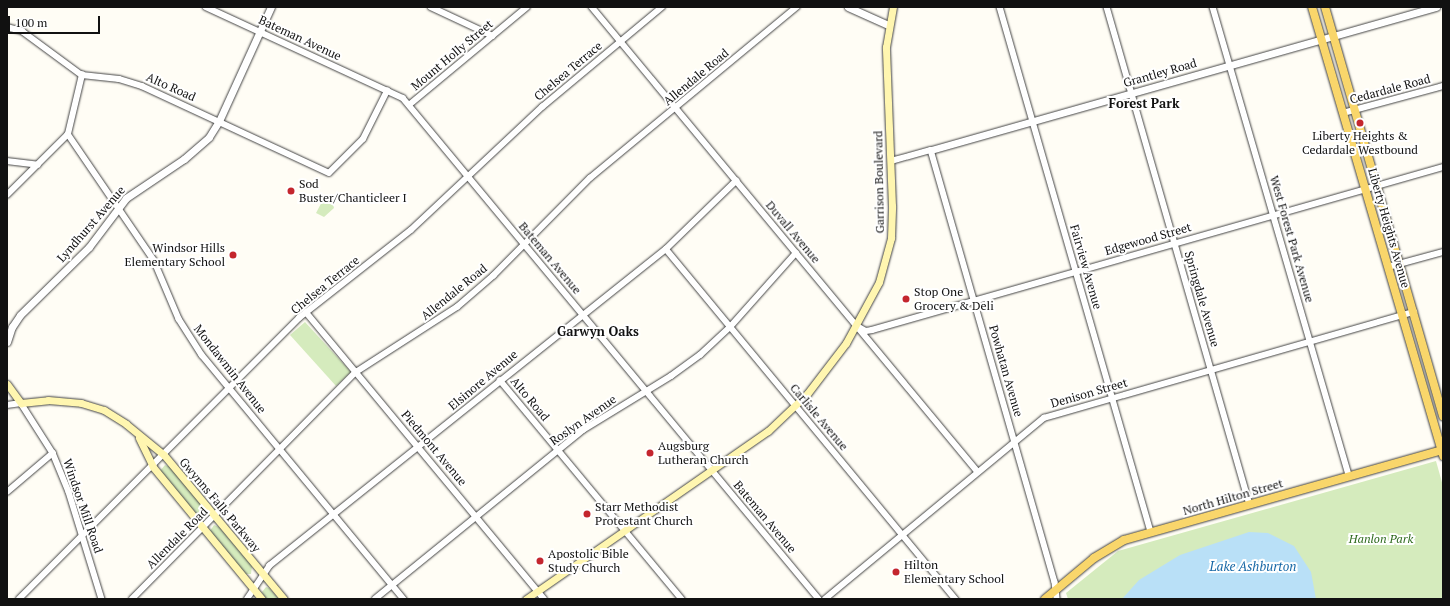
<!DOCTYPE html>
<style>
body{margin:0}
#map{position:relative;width:1450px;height:606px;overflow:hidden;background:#fffdf5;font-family:"PT Serif",serif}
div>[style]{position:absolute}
.green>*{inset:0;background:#d5ebbd}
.water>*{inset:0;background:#b9e0f7}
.roads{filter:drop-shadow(0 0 1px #444) drop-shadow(0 0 1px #444)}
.minor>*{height:5.5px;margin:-2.75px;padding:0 2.75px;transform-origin:2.75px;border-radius:2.75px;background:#fff}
.tertiary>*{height:7px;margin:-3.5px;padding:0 3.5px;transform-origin:3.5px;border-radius:3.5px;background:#fff}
.secondary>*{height:7px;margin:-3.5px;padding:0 3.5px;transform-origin:3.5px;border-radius:3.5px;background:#fff6b0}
.primary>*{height:8px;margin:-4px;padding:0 4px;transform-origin:4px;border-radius:4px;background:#f9d66b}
.dots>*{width:11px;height:11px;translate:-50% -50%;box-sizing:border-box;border:2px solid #fff;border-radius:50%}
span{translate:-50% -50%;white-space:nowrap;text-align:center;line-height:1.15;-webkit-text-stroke:4px #fff;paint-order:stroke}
.street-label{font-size:12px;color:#111}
.poi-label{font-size:12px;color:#111}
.left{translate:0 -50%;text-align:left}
.right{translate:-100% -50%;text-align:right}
.park-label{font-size:12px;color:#2f6b1f;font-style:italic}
.neighbourhood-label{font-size:13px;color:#111;font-weight:700}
.water-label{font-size:13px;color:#1768a6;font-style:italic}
.frame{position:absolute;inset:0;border:8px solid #111;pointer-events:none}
.scale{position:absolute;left:8px;top:16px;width:92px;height:18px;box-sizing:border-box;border:2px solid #111;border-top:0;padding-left:5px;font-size:12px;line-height:14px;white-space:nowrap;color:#111;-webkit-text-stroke:3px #fff;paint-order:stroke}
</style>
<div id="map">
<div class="green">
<i style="clip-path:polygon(324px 198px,332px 201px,334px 208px,324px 217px,316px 213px)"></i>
<i style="clip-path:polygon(305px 322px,351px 372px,336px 386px,290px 335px)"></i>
<i style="clip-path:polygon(1436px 461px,1443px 486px,1443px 599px,1068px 599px,1066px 593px,1118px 551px)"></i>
<i style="clip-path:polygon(165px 465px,170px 467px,206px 509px,204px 518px,199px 518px,160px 471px)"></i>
<i style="clip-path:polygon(214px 525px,219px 527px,252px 566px,251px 574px,245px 574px,210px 531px)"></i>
<i style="clip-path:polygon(266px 587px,269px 588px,279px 599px,266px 599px,262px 592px)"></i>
</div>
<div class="water">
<i style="clip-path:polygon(1249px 532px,1268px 533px,1294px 546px,1311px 572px,1316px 599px,1122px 599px,1139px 580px,1180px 555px)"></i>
</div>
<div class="roads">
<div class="minor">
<i style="left:206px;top:7px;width:217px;rotate:24.8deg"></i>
<i style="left:403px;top:98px;width:651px;rotate:50.3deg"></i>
<i style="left:431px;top:7px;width:68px;rotate:25.1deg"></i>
<i style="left:592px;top:7px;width:604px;rotate:50.3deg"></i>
<i style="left:1000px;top:7px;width:546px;rotate:73.95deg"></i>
<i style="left:1107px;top:7px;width:518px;rotate:73.98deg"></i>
<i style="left:1213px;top:7px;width:488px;rotate:73.8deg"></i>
<i style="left:7px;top:27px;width:16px;rotate:15deg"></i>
<i style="left:22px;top:31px;width:74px;rotate:36.3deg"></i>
<i style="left:82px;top:75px;width:37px;rotate:6deg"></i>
<i style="left:119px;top:79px;width:24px;rotate:17deg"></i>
<i style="left:142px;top:86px;width:206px;rotate:24.9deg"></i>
<i style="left:329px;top:173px;width:48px;rotate:-45deg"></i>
<i style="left:363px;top:139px;width:54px;rotate:-63.4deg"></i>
<i style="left:409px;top:105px;width:153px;rotate:-39.7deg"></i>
<i style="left:1343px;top:113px;width:104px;rotate:-15.1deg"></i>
<i style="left:68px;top:134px;width:153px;rotate:55.7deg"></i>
<i style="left:154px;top:260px;width:64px;rotate:67deg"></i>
<i style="left:179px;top:319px;width:43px;rotate:57.4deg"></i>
<i style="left:202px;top:355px;width:317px;rotate:50.4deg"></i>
<i style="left:7px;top:161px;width:31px;rotate:7deg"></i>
<i style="left:891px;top:161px;width:41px;rotate:-15.4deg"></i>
<i style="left:931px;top:150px;width:449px;rotate:74deg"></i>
<i style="left:1055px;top:582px;width:17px;rotate:83deg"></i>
<i style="left:7px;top:195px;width:86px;rotate:-45deg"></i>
<i style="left:68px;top:134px;width:61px;rotate:-76.7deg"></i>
<i style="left:666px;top:249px;width:455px;rotate:50.4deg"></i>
<i style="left:1388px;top:267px;width:57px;rotate:-15.3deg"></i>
<i style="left:306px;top:312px;width:373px;rotate:50.3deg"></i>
<i style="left:857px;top:326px;width:10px;rotate:29deg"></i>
<i style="left:866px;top:331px;width:6px;rotate:-9deg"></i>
<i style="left:872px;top:330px;width:594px;rotate:-15.93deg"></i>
<i style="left:500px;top:380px;width:285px;rotate:50.3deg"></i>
<i style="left:7px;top:405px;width:14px;rotate:-8deg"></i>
<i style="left:21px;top:403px;width:59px;rotate:57.4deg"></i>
<i style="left:53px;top:453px;width:42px;rotate:67.7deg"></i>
<i style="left:69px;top:492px;width:112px;rotate:72.9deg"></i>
<i style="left:7px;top:492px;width:60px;rotate:-40.3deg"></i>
<i style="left:19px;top:599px;width:397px;rotate:-45.1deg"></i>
<i style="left:299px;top:318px;width:142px;rotate:-38.2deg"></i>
<i style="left:411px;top:230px;width:180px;rotate:-43.2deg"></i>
<i style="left:542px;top:107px;width:156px;rotate:-39.8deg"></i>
<i style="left:132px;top:599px;width:319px;rotate:-45.4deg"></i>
<i style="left:356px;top:372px;width:120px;rotate:-32.8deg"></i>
<i style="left:457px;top:307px;width:48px;rotate:-40.7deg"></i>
<i style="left:493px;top:276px;width:138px;rotate:-45.3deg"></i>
<i style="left:590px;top:178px;width:268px;rotate:-39.6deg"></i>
<i style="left:247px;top:599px;width:40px;rotate:-56deg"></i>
<i style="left:269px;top:566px;width:508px;rotate:-38.61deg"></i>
<i style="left:666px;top:249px;width:98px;rotate:-44.2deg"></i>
<i style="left:375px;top:599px;width:268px;rotate:-39.1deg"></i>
<i style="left:583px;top:430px;width:103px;rotate:-31.5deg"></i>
<i style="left:671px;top:376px;width:36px;rotate:-36deg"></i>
<i style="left:700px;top:355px;width:41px;rotate:-43deg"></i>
<i style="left:730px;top:327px;width:99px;rotate:-48.3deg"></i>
<i style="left:825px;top:599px;width:284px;rotate:-39.6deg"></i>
<i style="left:1044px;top:418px;width:385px;rotate:-16deg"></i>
</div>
<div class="tertiary">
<i style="left:848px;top:7px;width:44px;rotate:24.2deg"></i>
<i style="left:931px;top:150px;width:525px;rotate:-15.81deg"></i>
<i style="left:7px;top:342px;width:16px;rotate:-72deg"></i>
<i style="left:12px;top:327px;width:14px;rotate:-56deg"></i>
<i style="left:20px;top:315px;width:97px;rotate:-44.6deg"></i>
<i style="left:89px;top:247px;width:61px;rotate:-52.9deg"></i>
<i style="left:126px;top:198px;width:70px;rotate:-33.9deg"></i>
<i style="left:184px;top:159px;width:33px;rotate:-41deg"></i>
<i style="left:209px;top:137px;width:19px;rotate:-58deg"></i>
<i style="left:219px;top:121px;width:125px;rotate:-65.5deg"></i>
</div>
<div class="secondary">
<i style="left:7px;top:384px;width:24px;rotate:54deg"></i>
<i style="left:21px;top:403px;width:27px;rotate:-6deg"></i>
<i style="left:48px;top:400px;width:33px;rotate:5deg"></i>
<i style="left:81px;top:403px;width:24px;rotate:17deg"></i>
<i style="left:104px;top:410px;width:26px;rotate:32deg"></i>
<i style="left:126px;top:424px;width:49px;rotate:39.2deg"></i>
<i style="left:164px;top:455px;width:187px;rotate:50.2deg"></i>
<i style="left:139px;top:438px;width:32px;rotate:64deg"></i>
<i style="left:153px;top:467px;width:171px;rotate:50.5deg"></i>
<i style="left:526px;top:599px;width:295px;rotate:-34.8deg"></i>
<i style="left:768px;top:431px;width:54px;rotate:-43.5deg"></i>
<i style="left:807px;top:394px;width:64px;rotate:-52.6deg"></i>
<i style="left:846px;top:343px;width:69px;rotate:-61.6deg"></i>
<i style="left:879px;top:282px;width:46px;rotate:-74.7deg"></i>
<i style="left:891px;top:238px;width:32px;rotate:-88deg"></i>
<i style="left:892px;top:206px;width:159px;rotate:-92.2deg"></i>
<i style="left:886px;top:47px;width:41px;rotate:-80.1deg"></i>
</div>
<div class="primary">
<i style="left:1312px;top:7px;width:468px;rotate:73.7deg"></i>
<i style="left:1325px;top:7px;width:426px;rotate:73.9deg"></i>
<i style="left:1045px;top:599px;width:64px;rotate:-39.9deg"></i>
<i style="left:1094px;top:558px;width:35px;rotate:-31deg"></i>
<i style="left:1124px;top:540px;width:331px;rotate:-15.8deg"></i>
</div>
</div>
<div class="dots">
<i style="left:1360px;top:123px;background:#c4262e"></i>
<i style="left:291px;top:191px;background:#c4262e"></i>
<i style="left:233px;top:255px;background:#c4262e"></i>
<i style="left:906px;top:299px;background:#c4262e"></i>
<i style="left:650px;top:453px;background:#c4262e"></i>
<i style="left:587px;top:514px;background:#c4262e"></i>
<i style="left:540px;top:561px;background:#c4262e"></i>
<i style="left:896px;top:572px;background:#c4262e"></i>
</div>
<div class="street-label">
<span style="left:300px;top:38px;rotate:25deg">Bateman Avenue</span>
<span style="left:452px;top:55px;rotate:-40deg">Mount Holly Street</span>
<span style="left:568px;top:71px;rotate:-40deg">Chelsea Terrace</span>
<span style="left:1160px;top:73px;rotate:-16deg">Grantley Road</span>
<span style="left:696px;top:77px;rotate:-40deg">Allendale Road</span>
<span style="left:171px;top:87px;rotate:24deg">Alto Road</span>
<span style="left:1390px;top:89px;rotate:-15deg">Cedardale Road</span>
<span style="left:879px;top:182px;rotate:-91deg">Garrison Boulevard</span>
<span style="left:91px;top:224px;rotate:-49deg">Lyndhurst Avenue</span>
<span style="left:1389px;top:228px;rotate:74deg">Liberty Heights Avenue</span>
<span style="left:793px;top:232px;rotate:50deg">Duvall Avenue</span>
<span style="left:1148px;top:239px;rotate:-16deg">Edgewood Street</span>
<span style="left:1292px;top:239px;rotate:74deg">West Forest Park Avenue</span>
<span style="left:550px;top:258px;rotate:50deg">Bateman Avenue</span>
<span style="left:1086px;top:267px;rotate:74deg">Fairview Avenue</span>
<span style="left:325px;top:285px;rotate:-39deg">Chelsea Terrace</span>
<span style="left:454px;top:292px;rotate:-39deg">Allendale Road</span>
<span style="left:1202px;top:299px;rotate:74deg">Springdale Avenue</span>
<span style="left:230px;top:369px;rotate:52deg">Mondawmin Avenue</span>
<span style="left:1006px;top:371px;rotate:74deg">Powhatan Avenue</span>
<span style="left:483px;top:380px;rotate:-40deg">Elsinore Avenue</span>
<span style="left:1089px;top:393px;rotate:-16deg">Denison Street</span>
<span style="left:530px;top:399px;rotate:50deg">Alto Road</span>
<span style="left:819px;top:417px;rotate:50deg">Carlisle Avenue</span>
<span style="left:583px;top:420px;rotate:-35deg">Roslyn Avenue</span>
<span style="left:434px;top:448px;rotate:50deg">Piedmont Avenue</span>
<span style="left:1233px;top:497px;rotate:-16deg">North Hilton Street</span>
<span style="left:220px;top:505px;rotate:50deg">Gwynns Falls Parkway</span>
<span style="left:83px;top:506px;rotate:71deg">Windsor Mill Road</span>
<span style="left:765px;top:517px;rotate:50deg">Bateman Avenue</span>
<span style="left:177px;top:538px;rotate:-45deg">Allendale Road</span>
</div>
<div class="poi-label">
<span style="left:1360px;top:143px">Liberty Heights &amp;<br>Cedardale Westbound</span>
<span class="left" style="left:299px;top:191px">Sod<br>Buster/Chanticleer I</span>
<span class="right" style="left:225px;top:255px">Windsor Hills<br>Elementary School</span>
<span class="left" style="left:914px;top:299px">Stop One<br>Grocery &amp; Deli</span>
<span class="left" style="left:658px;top:453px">Augsburg<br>Lutheran Church</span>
<span class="left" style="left:595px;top:514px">Starr Methodist<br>Protestant Church</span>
<span class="left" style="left:548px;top:561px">Apostolic Bible<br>Study Church</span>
<span class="left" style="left:904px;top:572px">Hilton<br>Elementary School</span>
</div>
<div class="park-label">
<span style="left:1381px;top:539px">Hanlon Park</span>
</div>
<div class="neighbourhood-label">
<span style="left:1144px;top:103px">Forest Park</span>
<span style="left:598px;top:331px">Garwyn Oaks</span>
</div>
<div class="water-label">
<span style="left:1253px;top:566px">Lake Ashburton</span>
</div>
<div class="frame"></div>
<div class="scale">100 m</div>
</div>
